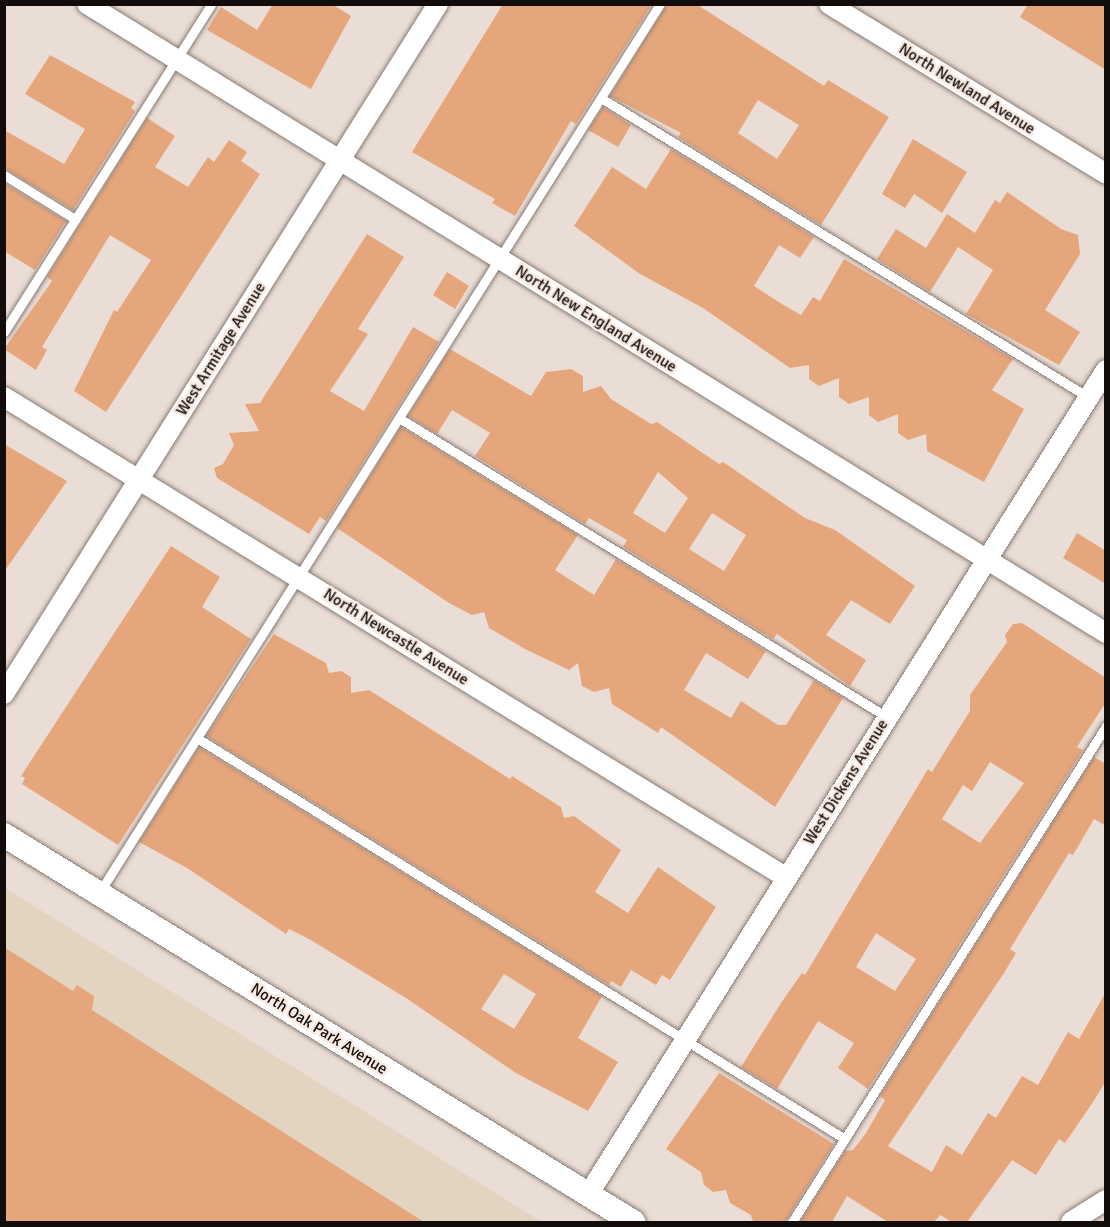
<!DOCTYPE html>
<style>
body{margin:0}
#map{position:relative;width:1110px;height:1227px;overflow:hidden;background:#eaddd5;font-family:Signika,sans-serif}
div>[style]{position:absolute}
.industrial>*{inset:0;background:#e3d4c1}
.building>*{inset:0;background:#e6a67c}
.roads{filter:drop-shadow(0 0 2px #877b73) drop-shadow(0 0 2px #877b73)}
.service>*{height:9px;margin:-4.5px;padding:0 4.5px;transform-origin:4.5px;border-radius:4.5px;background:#fff}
.minor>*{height:20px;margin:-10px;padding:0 10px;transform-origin:10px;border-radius:10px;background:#fff}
.tertiary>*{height:24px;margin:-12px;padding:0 12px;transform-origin:12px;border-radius:12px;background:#fff}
span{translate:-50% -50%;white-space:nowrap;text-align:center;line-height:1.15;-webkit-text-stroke:5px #f8eae2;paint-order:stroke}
.street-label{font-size:16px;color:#120d0b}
.frame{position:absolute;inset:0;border:6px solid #120d0b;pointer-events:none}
</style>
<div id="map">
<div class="industrial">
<i style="clip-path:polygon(5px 888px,542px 1222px,5px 1222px)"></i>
</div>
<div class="building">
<i style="clip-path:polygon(273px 4px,332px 4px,351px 16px,311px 89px,207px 30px,221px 7px,257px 30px)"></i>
<i style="clip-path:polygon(503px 4px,652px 4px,576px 124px,571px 121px,515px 216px,492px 203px,495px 199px,412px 152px)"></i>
<i style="clip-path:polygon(evenodd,667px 4px,696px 4px,824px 86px,828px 80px,889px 117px,821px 225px,678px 137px,681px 133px,610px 96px,667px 4px,758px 100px,799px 125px,777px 159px,738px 133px,758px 100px)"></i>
<i style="clip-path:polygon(1028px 4px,1106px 4px,1106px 70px,1020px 17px)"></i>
<i style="clip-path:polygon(50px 55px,135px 102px,131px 108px,135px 111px,73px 210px,4px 168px,4px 130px,64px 164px,85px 129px,25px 94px)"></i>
<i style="clip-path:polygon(603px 107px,631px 125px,618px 147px,588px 130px)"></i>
<i style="clip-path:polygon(147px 118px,175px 136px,155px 167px,188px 187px,208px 157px,214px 162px,229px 140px,247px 152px,241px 161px,260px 174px,106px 412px,74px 391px,114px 310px,117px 312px,151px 260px,110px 235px,42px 347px,47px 350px,36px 370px,4px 349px,52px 281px,47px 277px)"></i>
<i style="clip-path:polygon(913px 139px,967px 172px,942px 213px,914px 194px,905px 208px,882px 194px)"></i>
<i style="clip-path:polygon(671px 149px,814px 237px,800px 258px,779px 245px,754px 286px,782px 304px,801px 315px,813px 297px,820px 301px,844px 259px,1013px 359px,992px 390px,1024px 409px,984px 482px,927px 451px,926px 434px,908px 440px,898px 433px,898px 414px,878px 422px,869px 415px,869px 397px,849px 404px,839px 397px,839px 378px,819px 386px,809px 379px,809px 365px,790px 368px,703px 308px,640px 274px,574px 226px,612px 167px,646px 189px)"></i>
<i style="clip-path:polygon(4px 183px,66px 221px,35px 270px,4px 251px)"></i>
<i style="clip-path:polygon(1007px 192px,1061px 229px,1078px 235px,1080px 254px,1045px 310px,1080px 332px,1059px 365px,966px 314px,993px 270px,958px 247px,930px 292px,877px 259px,896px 229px,926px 248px,947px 214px,975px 233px,995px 200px,1000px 203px)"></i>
<i style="clip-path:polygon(367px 234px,404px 257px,358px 329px,368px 334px,330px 391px,364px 411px,413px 327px,439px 342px,326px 521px,320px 517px,309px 534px,217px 478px,214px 468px,223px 464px,234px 445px,229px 433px,259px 431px,245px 404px,260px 403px)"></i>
<i style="clip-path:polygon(447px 272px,469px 286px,455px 309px,433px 295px)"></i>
<i style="clip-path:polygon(evenodd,450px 349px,531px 396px,546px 372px,571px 369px,583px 376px,583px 392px,601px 386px,611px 399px,651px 424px,657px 422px,719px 464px,723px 462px,805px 518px,835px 530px,915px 586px,890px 624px,851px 600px,826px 635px,866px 660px,850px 686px,777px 634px,773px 639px,623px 547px,627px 540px,589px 518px,585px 524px,475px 456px,490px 433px,452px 410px,437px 434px,408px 416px,450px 349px,658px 472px,688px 498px,665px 533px,633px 513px,658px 472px,450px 349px,712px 513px,746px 535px,724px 571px,689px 549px,712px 513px)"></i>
<i style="clip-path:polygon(401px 427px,578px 535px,555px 570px,594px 595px,616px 559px,766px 651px,748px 679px,706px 653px,684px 690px,731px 718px,741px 701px,778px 725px,786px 725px,814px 680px,843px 698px,775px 807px,661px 727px,658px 733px,612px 704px,609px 688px,594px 692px,582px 686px,578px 663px,569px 670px,525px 649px,489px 628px,484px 612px,472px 615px,449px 603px,337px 528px)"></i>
<i style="clip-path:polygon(4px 444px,67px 481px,4px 572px)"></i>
<i style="clip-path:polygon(1077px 533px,1106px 551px,1106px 584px,1063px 558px)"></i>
<i style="clip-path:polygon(171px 546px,220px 577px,202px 607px,251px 639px,118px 845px,22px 784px,25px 778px,21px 776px)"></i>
<i style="clip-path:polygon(evenodd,1022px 623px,1106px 678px,1106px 702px,1077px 747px,1083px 750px,868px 1089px,838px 1068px,854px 1043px,818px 1021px,777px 1089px,741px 1067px,781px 1003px,802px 973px,805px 975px,928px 769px,932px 772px,953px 738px,970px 711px,970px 695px,1007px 642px,1005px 635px,1013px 624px,1022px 623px,990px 762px,1024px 783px,980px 843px,942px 819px,963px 785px,972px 791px,990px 762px,1022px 623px,876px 933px,916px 959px,895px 991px,856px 967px,876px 933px)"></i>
<i style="clip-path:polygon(274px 634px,326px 663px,329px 673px,341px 671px,351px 677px,351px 693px,369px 690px,510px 779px,512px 776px,561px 807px,564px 818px,574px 816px,621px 850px,595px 892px,628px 913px,658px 867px,716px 907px,670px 980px,662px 975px,656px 985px,631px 970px,621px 987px,611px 981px,609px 985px,206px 736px)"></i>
<i style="clip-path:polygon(evenodd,199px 747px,602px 996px,578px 1038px,618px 1062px,588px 1111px,516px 1073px,406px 998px,309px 939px,289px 929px,286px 934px,187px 868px,139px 842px,199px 747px,504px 974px,536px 994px,514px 1029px,481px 1009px,504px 974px)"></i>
<i style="clip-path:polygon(1094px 757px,1106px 764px,1106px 826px,1094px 819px,1073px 855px,1069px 853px,1010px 949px,1016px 953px,1004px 973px,888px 1146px,932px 1172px,946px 1145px,962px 1155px,988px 1113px,996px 1118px,1022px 1076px,1038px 1085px,1068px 1032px,1079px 1039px,1106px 992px,1106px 1081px,1091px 1105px,1065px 1143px,1059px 1139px,1036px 1175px,1012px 1160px,967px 1222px,952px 1222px,940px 1215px,934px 1222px,888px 1222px,847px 1196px,832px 1222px,800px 1222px,845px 1151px,853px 1150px,866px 1133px,885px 1100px,880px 1096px)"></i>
<i style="clip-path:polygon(4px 947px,73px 991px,77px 985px,94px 996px,92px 1010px,424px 1222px,4px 1222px)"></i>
<i style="clip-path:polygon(719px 1073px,834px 1144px,785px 1222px,753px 1222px,751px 1215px,730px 1203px,726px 1190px,713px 1192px,704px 1185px,701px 1172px,666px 1149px)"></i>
</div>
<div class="roads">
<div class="service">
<i style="left:601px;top:98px;width:571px;rotate:31.55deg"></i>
<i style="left:4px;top:175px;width:84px;rotate:31.8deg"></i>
<i style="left:4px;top:332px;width:388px;rotate:-57.7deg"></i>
<i style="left:399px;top:418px;width:572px;rotate:31.5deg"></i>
<i style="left:197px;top:738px;width:762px;rotate:31.75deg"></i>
<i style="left:99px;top:893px;width:1051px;rotate:-57.75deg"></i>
<i style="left:792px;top:1222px;width:587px;rotate:-57.66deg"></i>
</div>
<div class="minor">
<i style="left:87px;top:4px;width:1197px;rotate:31.69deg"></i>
<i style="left:829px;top:4px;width:325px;rotate:31.5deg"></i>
<i style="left:4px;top:397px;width:919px;rotate:31.56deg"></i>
<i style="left:4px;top:694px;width:815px;rotate:-57.83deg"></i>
<i style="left:588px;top:1195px;width:974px;rotate:-57.88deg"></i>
<i style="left:1071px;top:1222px;width:41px;rotate:-32.2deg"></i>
</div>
<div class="tertiary">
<i style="left:4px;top:835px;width:739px;rotate:31.6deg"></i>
</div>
</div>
<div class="street-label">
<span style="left:967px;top:89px;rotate:32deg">North Newland Avenue</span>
<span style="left:596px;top:319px;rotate:32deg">North New England Avenue</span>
<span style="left:221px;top:349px;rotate:-58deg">West Armitage Avenue</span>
<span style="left:396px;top:637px;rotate:32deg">North Newcastle Avenue</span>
<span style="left:846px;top:782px;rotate:-58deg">West Dickens Avenue</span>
<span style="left:319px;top:1029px;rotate:32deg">North Oak Park Avenue</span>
</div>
<div class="frame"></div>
</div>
